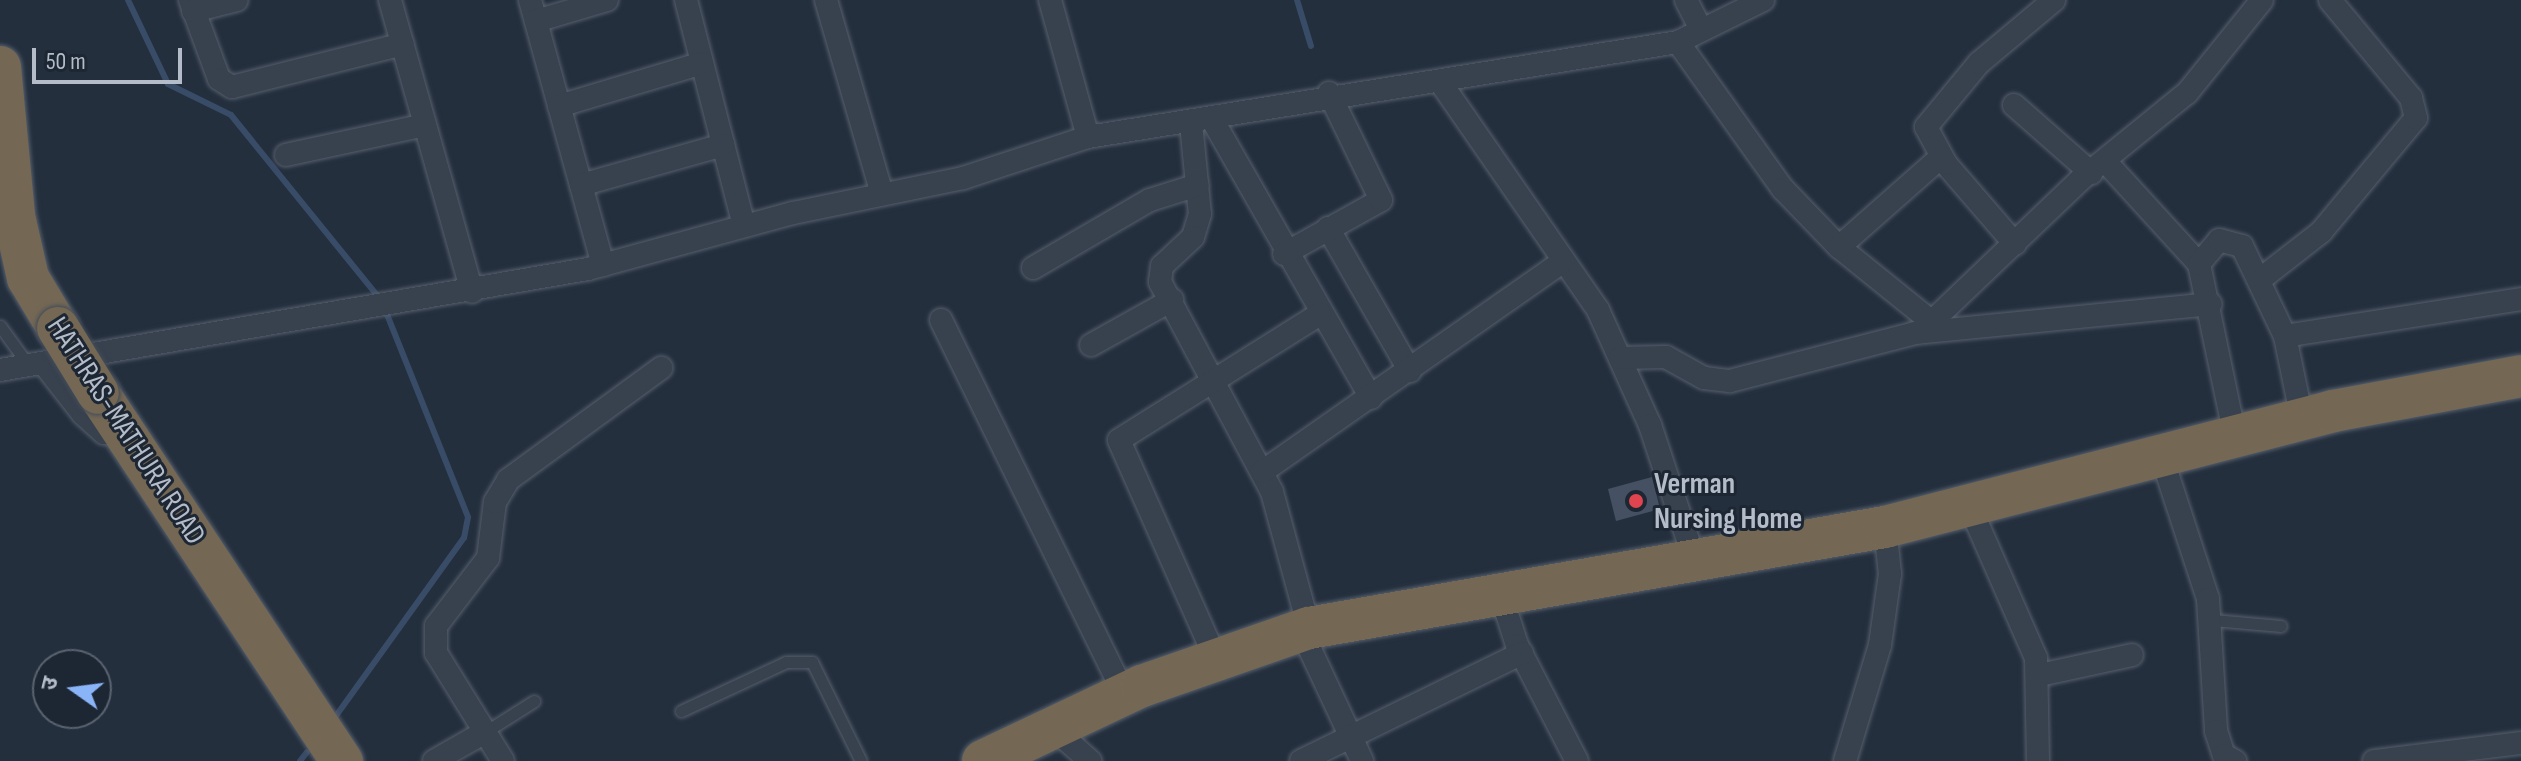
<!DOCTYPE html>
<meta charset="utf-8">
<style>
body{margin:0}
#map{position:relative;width:2521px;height:761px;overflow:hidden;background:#242f3e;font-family:"Sofia Sans Condensed","Noto Sans Devanagari",sans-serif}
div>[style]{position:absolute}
.stream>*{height:6px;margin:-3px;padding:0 3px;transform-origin:3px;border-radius:3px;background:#394c67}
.building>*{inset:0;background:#455162}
.roads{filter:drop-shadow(0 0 2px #565f6c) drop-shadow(0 0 2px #565f6c)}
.lane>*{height:11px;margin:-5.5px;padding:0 5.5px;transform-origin:5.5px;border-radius:5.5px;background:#38414e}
.street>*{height:22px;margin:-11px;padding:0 11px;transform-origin:11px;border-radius:11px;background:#38414e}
.highway>*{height:42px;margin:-21px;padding:0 21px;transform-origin:21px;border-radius:21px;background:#746855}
.bridges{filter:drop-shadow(0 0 2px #434c59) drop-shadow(0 0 2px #434c59)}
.highway-bridge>*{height:42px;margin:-21px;padding:0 21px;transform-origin:21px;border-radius:21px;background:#746855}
.dots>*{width:22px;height:22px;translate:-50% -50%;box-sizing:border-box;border:4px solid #1d2633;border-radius:50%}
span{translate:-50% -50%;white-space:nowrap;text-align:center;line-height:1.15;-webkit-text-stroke:6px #1d2633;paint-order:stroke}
.street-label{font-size:30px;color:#b4bcc9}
.poi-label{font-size:30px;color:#b4bcc9;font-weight:700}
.left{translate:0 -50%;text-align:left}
.north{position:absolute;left:32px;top:649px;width:80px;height:80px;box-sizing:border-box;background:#1d2633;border:2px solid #59626f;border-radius:50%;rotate:284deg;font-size:22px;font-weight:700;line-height:32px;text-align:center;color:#b4bcc9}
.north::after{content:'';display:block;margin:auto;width:28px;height:36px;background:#8ab4f8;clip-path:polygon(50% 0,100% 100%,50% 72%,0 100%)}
.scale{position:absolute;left:32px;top:48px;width:150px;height:36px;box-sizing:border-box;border:4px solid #b4bcc9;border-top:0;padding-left:10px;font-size:24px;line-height:28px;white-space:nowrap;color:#b4bcc9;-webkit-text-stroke:6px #1d2633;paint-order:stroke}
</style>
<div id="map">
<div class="stream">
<i style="left:128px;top:0;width:93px;rotate:64.5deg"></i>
<i style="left:168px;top:84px;width:70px;rotate:26.2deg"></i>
<i style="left:231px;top:115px;width:238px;rotate:51deg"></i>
<i style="left:1297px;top:0;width:48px;rotate:73.1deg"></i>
<i style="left:333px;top:720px;width:224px;rotate:-54.3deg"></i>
<i style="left:464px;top:538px;width:21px;rotate:-79deg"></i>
<i style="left:468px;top:517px;width:223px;rotate:-111.8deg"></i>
<i style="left:300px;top:761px;width:11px;rotate:-52deg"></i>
</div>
<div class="building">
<i style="clip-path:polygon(1652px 477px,1660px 509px,1616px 521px,1608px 489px)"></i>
</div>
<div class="roads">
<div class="lane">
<i style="left:0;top:326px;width:49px;rotate:54.1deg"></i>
<i style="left:2213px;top:620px;width:68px;rotate:5deg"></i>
<i style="left:681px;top:711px;width:116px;rotate:-25deg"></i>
<i style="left:786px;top:662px;width:26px"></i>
<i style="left:812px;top:662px;width:110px;rotate:63.7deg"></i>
<i style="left:485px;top:732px;width:58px;rotate:-32.3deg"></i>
</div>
<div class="street">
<i style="left:190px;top:0;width:84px;rotate:69.8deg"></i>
<i style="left:219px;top:79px;width:15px;rotate:32deg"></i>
<i style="left:232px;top:87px;width:176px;rotate:-14.1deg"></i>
<i style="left:390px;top:0;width:303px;rotate:74.3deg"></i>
<i style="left:530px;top:0;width:275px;rotate:74.6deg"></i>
<i style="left:686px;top:0;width:233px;rotate:75.6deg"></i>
<i style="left:826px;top:0;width:202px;rotate:73.9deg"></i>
<i style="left:1050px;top:0;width:142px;rotate:74.5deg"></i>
<i style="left:1686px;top:0;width:34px;rotate:63deg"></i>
<i style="left:193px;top:11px;width:45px;rotate:-14deg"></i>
<i style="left:536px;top:21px;width:74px;rotate:-16.5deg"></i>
<i style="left:1678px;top:42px;width:181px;rotate:54.5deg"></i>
<i style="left:1783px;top:189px;width:81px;rotate:46deg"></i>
<i style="left:1839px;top:247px;width:119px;rotate:38.9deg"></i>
<i style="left:1441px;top:83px;width:276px;rotate:55.3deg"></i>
<i style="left:1598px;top:310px;width:126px;rotate:65.7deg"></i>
<i style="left:1650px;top:425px;width:146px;rotate:71.7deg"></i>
<i style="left:2014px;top:105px;width:103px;rotate:41.4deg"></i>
<i style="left:559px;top:106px;width:149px;rotate:-16.7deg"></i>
<i style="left:1212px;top:119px;width:321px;rotate:60.3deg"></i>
<i style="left:1191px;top:123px;width:91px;rotate:84.4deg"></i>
<i style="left:1200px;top:214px;width:24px;rotate:107deg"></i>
<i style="left:1193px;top:237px;width:42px;rotate:136.9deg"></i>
<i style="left:1162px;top:266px;width:16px;rotate:97deg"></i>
<i style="left:1160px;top:282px;width:238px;rotate:61.9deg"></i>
<i style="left:1272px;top:492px;width:141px;rotate:74.8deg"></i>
<i style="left:286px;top:155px;width:142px;rotate:-12.2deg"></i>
<i style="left:2105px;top:161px;width:139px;rotate:47.6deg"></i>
<i style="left:2199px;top:264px;width:176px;rotate:78.2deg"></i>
<i style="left:581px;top:185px;width:148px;rotate:-15.7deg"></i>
<i style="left:1328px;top:228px;width:165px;rotate:60.2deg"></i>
<i style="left:2015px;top:244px;width:106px;rotate:-130.8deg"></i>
<i style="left:1946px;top:164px;width:42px;rotate:-118.4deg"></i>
<i style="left:1926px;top:127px;width:83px;rotate:-50.4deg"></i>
<i style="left:1979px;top:63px;width:98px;rotate:-40deg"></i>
<i style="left:1839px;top:247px;width:136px;rotate:-41.4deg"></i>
<i style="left:1284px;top:254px;width:111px;rotate:-29.1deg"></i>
<i style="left:1381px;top:200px;width:119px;rotate:-115.9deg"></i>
<i style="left:2199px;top:264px;width:31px;rotate:-50deg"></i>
<i style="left:2219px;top:240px;width:24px;rotate:15deg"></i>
<i style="left:2242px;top:246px;width:100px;rotate:64.5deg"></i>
<i style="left:2285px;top:336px;width:85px;rotate:78.4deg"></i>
<i style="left:1033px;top:268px;width:135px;rotate:-30.2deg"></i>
<i style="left:1150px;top:200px;width:50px;rotate:-17.4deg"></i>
<i style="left:2262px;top:278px;width:75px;rotate:-37.9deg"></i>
<i style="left:2321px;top:232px;width:148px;rotate:-50.2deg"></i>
<i style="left:2416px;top:118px;width:21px;rotate:-104deg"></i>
<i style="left:2411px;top:98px;width:127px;rotate:-129.6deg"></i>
<i style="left:941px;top:320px;width:416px;rotate:63.9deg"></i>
<i style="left:1921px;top:332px;width:221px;rotate:-43.7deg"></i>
<i style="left:2081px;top:179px;width:136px;rotate:-39.1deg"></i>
<i style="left:2187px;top:93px;width:119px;rotate:-51.1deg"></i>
<i style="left:2285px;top:336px;width:239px;rotate:-8.9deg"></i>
<i style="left:1091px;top:345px;width:93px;rotate:-29.1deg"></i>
<i style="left:1620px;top:358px;width:46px;rotate:-1.2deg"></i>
<i style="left:1666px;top:357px;width:43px;rotate:28.9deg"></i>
<i style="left:1704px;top:378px;width:26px;rotate:7deg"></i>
<i style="left:1730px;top:381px;width:191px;rotate:-14.5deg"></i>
<i style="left:1915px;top:333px;width:297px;rotate:-5.6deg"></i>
<i style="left:44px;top:364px;width:63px;rotate:52deg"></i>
<i style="left:83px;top:414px;width:28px;rotate:42deg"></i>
<i style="left:104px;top:433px;width:15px;rotate:4deg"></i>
<i style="left:0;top:370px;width:597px;rotate:-9.75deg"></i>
<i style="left:588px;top:269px;width:213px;rotate:-15.3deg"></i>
<i style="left:793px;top:213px;width:174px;rotate:-11.6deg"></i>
<i style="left:963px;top:178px;width:132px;rotate:-18.2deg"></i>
<i style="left:1088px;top:137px;width:598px;rotate:-9.15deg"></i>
<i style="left:1678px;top:42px;width:95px;rotate:-26.3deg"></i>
<i style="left:2162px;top:458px;width:148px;rotate:71.9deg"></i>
<i style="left:2208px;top:599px;width:132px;rotate:86.5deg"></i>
<i style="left:2216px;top:731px;width:25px;rotate:72deg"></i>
<i style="left:2224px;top:755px;width:13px;rotate:29deg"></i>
<i style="left:1262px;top:472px;width:368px;rotate:-35deg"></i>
<i style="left:1970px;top:507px;width:165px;rotate:66.4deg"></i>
<i style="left:2036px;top:658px;width:103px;rotate:88.9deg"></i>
<i style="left:1500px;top:592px;width:56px;rotate:72.2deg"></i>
<i style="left:1517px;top:645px;width:131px;rotate:62.7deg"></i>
<i style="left:1301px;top:630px;width:145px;rotate:65deg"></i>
<i style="left:1215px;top:657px;width:237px;rotate:-113.9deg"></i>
<i style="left:1119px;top:440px;width:237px;rotate:-32.1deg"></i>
<i style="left:2040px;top:675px;width:94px;rotate:-12.3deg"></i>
<i style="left:1053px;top:728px;width:50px;rotate:41.7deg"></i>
<i style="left:434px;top:761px;width:59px;rotate:-29.6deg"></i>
<i style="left:503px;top:761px;width:127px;rotate:-121.8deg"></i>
<i style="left:436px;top:653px;width:27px;rotate:-90deg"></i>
<i style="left:436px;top:626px;width:86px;rotate:-52.6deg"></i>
<i style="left:488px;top:558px;width:56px;rotate:-82.9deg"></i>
<i style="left:495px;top:502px;width:26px;rotate:-59deg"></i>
<i style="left:508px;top:480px;width:190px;rotate:-36.2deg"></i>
<i style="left:1301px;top:761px;width:246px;rotate:-26deg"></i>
<i style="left:1845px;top:761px;width:121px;rotate:-73.2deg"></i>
<i style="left:1880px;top:645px;width:72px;rotate:-82deg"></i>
<i style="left:1890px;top:574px;width:47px;rotate:-96.1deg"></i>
<i style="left:2374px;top:761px;width:148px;rotate:-7deg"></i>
</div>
<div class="highway">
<i style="left:0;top:67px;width:150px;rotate:84.6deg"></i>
<i style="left:14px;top:216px;width:64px;rotate:77.3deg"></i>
<i style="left:28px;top:278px;width:58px;rotate:59deg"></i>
<i style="left:98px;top:393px;width:442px;rotate:56.5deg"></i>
<i style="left:983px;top:761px;width:176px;rotate:-25.3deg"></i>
<i style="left:1142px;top:686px;width:177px;rotate:-19.2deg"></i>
<i style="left:1309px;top:628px;width:585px;rotate:-9.95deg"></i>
<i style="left:1885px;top:527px;width:463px;rotate:-14.5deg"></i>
<i style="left:2333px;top:411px;width:191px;rotate:-10.5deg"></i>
</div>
</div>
<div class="bridges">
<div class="highway-bridge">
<i style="left:58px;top:328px;width:76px;rotate:58.4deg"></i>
</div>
</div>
<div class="dots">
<i style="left:1636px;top:501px;background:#e0444e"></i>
</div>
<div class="street-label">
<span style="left:126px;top:431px;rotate:57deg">HATHRAS-MATHURA ROAD</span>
</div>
<div class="poi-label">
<span class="left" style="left:1654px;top:501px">Verman<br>Nursing Home</span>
</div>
<div class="north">उ</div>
<div class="scale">50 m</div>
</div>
